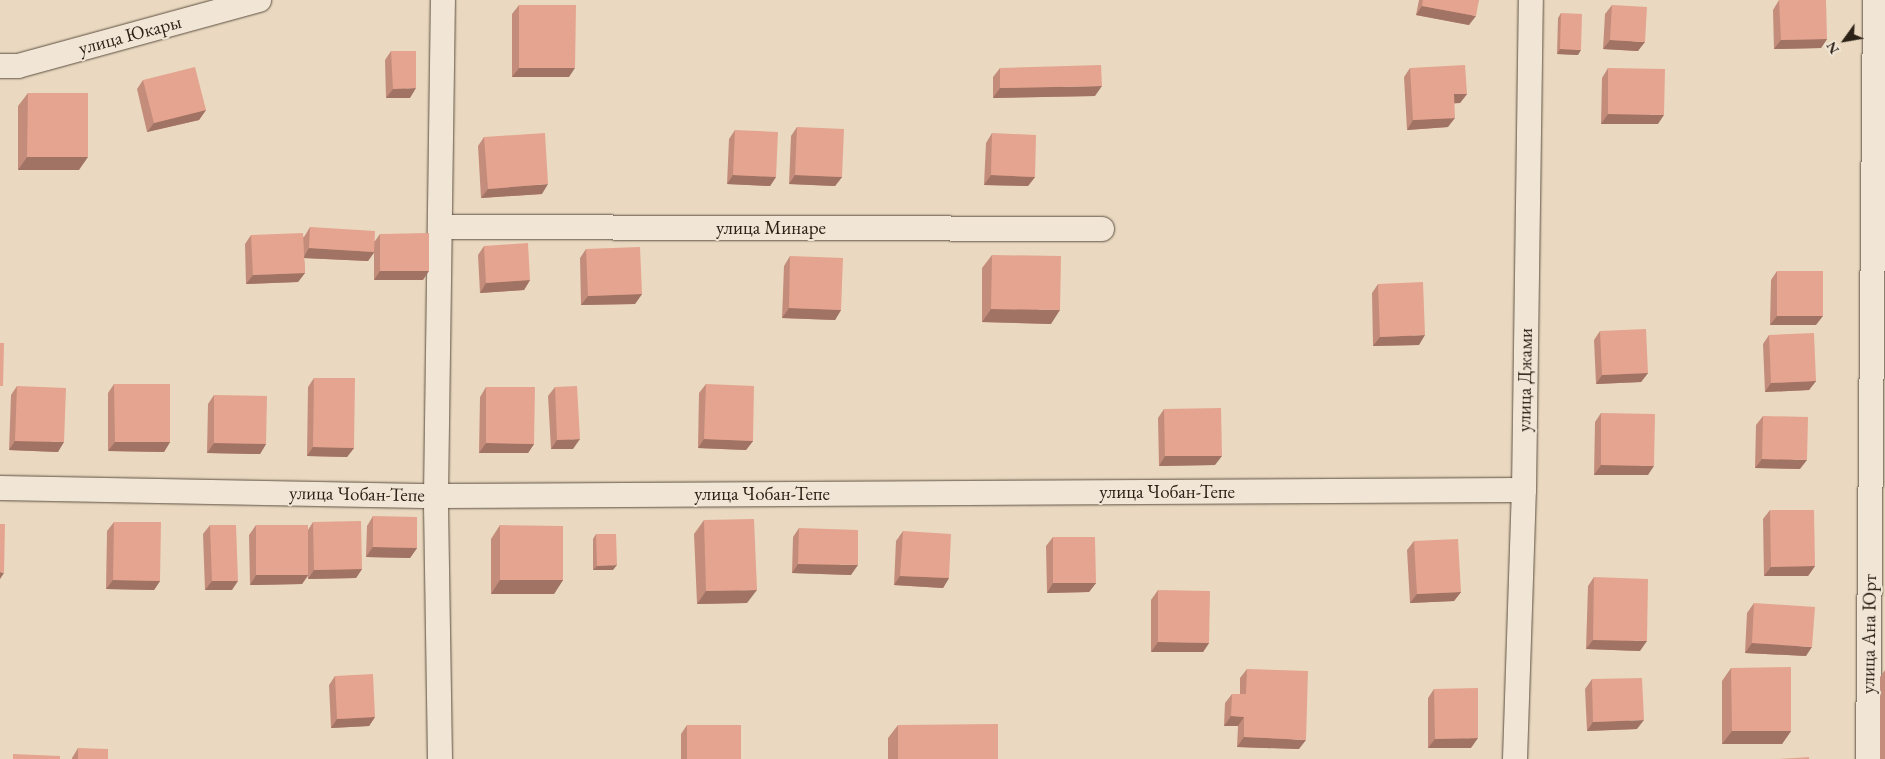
<!DOCTYPE html>
<meta charset="utf-8">
<style>
body{margin:0}
#map{position:relative;width:1885px;height:759px;overflow:hidden;background:#ead9c0;font-family:"EB Garamond",serif}
div>[style]{position:absolute}
.roads{filter:drop-shadow(0 0 1px #5c4f40) drop-shadow(0 0 1px #5c4f40)}
.minor>*{height:24px;margin:-12px;padding:0 12px;transform-origin:12px;border-radius:12px;background:#f1e6d6}
.wall>*{inset:0;background:#c48d7b}
.shaded-wall>*{inset:0;background:#a07364}
.building>*{inset:0;background:#e4a48f}
span{translate:-50% -50%;white-space:nowrap;text-align:center;line-height:1.15;-webkit-text-stroke:4px #f1e6d6;paint-order:stroke}
.street-label{font-size:19px;color:#2c2116}
.north{position:absolute;left:1820px;top:15px;width:50px;height:50px;-webkit-text-stroke:4px #f1e6d6;paint-order:stroke;rotate:238deg;font-size:14px;font-weight:700;line-height:20px;text-align:center;color:#2c2116}
.north::after{content:'';display:block;margin:auto;width:18px;height:22px;background:#2c2116;clip-path:polygon(50% 0,100% 100%,50% 72%,0 100%)}
</style>
<div id="map">
<div class="roads">
<div class="minor">
<i style="left:0;top:66px;width:18px"></i>
<i style="left:18px;top:66px;width:250px;rotate:-15.3deg"></i>
<i style="left:441px;top:227px;width:661px;rotate:0.17deg"></i>
<i style="left:0;top:488px;width:436px;rotate:1.1deg"></i>
<i style="left:436px;top:496px;width:1088px;rotate:-0.32deg"></i>
<i style="left:440px;top:759px;width:263px;rotate:-90.9deg"></i>
<i style="left:436px;top:496px;width:496px;rotate:-89.2deg"></i>
<i style="left:1515px;top:759px;width:269px;rotate:-88.1deg"></i>
<i style="left:1524px;top:490px;width:490px;rotate:-89.2deg"></i>
<i style="left:1868px;top:759px;width:759px;rotate:-89.47deg"></i>
</div>
</div>
<div class="wall">
<i style="clip-path:polygon(1419px 0,1479px 0,1469px 25px,1416px 15px)"></i>
<i style="clip-path:polygon(1779px 0,1827px 39px,1821px 48px,1774px 49px,1773px 10px)"></i>
<i style="clip-path:polygon(519px 5px,569px 77px,512px 77px,512px 14px)"></i>
<i style="clip-path:polygon(1612px 5px,1638px 51px,1603px 49px,1605px 14px)"></i>
<i style="clip-path:polygon(1561px 13px,1578px 55px,1557px 54px,1558px 18px)"></i>
<i style="clip-path:polygon(391px 51px,410px 98px,386px 98px,385px 60px)"></i>
<i style="clip-path:polygon(1000px 68px,1095px 96px,993px 98px,993px 77px)"></i>
<i style="clip-path:polygon(1410px 68px,1467px 94px,1460px 103px,1454px 103px,1448px 127px,1407px 130px,1404px 77px)"></i>
<i style="clip-path:polygon(1608px 68px,1658px 124px,1601px 124px,1602px 78px)"></i>
<i style="clip-path:polygon(143px 80px,206px 110px,199px 120px,147px 132px,137px 89px)"></i>
<i style="clip-path:polygon(28px 93px,79px 170px,18px 170px,18px 106px)"></i>
<i style="clip-path:polygon(797px 127px,842px 177px,835px 186px,789px 184px,791px 136px)"></i>
<i style="clip-path:polygon(735px 130px,776px 177px,770px 186px,727px 184px,729px 139px)"></i>
<i style="clip-path:polygon(992px 133px,1035px 177px,1028px 186px,984px 185px,986px 143px)"></i>
<i style="clip-path:polygon(484px 137px,542px 194px,481px 198px,478px 146px)"></i>
<i style="clip-path:polygon(310px 227px,375px 241px,380px 234px,423px 280px,374px 280px,374px 253px,368px 261px,304px 258px,305px 273px,298px 282px,246px 284px,245px 244px,251px 235px,304px 237px)"></i>
<i style="clip-path:polygon(484px 246px,530px 280px,524px 290px,480px 293px,478px 255px)"></i>
<i style="clip-path:polygon(586px 249px,642px 294px,635px 304px,581px 305px,580px 258px)"></i>
<i style="clip-path:polygon(992px 255px,1051px 324px,982px 322px,982px 268px)"></i>
<i style="clip-path:polygon(790px 256px,841px 310px,835px 320px,782px 318px,784px 266px)"></i>
<i style="clip-path:polygon(1777px 271px,1816px 325px,1770px 325px,1771px 280px)"></i>
<i style="clip-path:polygon(1378px 284px,1419px 345px,1373px 346px,1372px 293px)"></i>
<i style="clip-path:polygon(1600px 331px,1648px 373px,1641px 382px,1596px 384px,1594px 340px)"></i>
<i style="clip-path:polygon(1769px 335px,1816px 381px,1809px 390px,1765px 392px,1763px 344px)"></i>
<i style="clip-path:polygon(314px 378px,354px 448px,347px 457px,307px 456px,308px 387px)"></i>
<i style="clip-path:polygon(114px 384px,170px 442px,164px 452px,108px 451px,108px 393px)"></i>
<i style="clip-path:polygon(706px 384px,753px 441px,746px 450px,698px 448px,699px 393px)"></i>
<i style="clip-path:polygon(17px 386px,58px 452px,9px 450px,11px 395px)"></i>
<i style="clip-path:polygon(486px 387px,534px 444px,528px 453px,479px 453px,480px 397px)"></i>
<i style="clip-path:polygon(555px 387px,573px 449px,551px 449px,548px 396px)"></i>
<i style="clip-path:polygon(214px 395px,266px 444px,260px 454px,207px 453px,208px 404px)"></i>
<i style="clip-path:polygon(1164px 409px,1215px 465px,1159px 466px,1158px 418px)"></i>
<i style="clip-path:polygon(1601px 413px,1648px 475px,1594px 475px,1595px 422px)"></i>
<i style="clip-path:polygon(1763px 416px,1800px 469px,1755px 468px,1756px 425px)"></i>
<i style="clip-path:polygon(1770px 510px,1815px 566px,1808px 576px,1764px 576px,1763px 519px)"></i>
<i style="clip-path:polygon(373px 516px,417px 548px,410px 558px,366px 557px,367px 526px)"></i>
<i style="clip-path:polygon(704px 520px,747px 603px,697px 604px,694px 534px)"></i>
<i style="clip-path:polygon(114px 522px,160px 581px,154px 590px,106px 589px,107px 531px)"></i>
<i style="clip-path:polygon(313px 522px,362px 569px,356px 578px,308px 579px,308px 576px,302px 584px,250px 585px,249px 535px,256px 525px,308px 530px)"></i>
<i style="clip-path:polygon(210px 525px,232px 590px,205px 590px,203px 534px)"></i>
<i style="clip-path:polygon(500px 525px,563px 580px,554px 594px,491px 594px,491px 539px)"></i>
<i style="clip-path:polygon(799px 528px,851px 575px,792px 573px,793px 537px)"></i>
<i style="clip-path:polygon(903px 531px,949px 578px,943px 588px,894px 585px,896px 541px)"></i>
<i style="clip-path:polygon(596px 534px,613px 570px,593px 570px,593px 539px)"></i>
<i style="clip-path:polygon(1053px 537px,1096px 583px,1089px 592px,1047px 593px,1046px 546px)"></i>
<i style="clip-path:polygon(1414px 541px,1461px 592px,1454px 601px,1410px 603px,1407px 550px)"></i>
<i style="clip-path:polygon(1594px 577px,1640px 651px,1586px 649px,1588px 586px)"></i>
<i style="clip-path:polygon(1158px 590px,1209px 643px,1203px 652px,1151px 652px,1151px 600px)"></i>
<i style="clip-path:polygon(1754px 603px,1806px 656px,1745px 653px,1747px 613px)"></i>
<i style="clip-path:polygon(1731px 668px,1791px 731px,1782px 744px,1722px 744px,1722px 681px)"></i>
<i style="clip-path:polygon(1247px 669px,1299px 749px,1237px 747px,1238px 726px,1224px 726px,1225px 703px,1232px 694px,1240px 694px,1240px 678px)"></i>
<i style="clip-path:polygon(1885px 670px,1885px 759px,1880px 759px,1880px 677px)"></i>
<i style="clip-path:polygon(335px 676px,375px 717px,369px 726px,331px 728px,329px 685px)"></i>
<i style="clip-path:polygon(1592px 679px,1637px 729px,1587px 731px,1585px 689px)"></i>
<i style="clip-path:polygon(1434px 689px,1471px 748px,1428px 748px,1428px 698px)"></i>
<i style="clip-path:polygon(687px 725px,741px 759px,681px 759px,681px 734px)"></i>
<i style="clip-path:polygon(898px 725px,998px 759px,888px 759px,888px 738px)"></i>
<i style="clip-path:polygon(78px 748px,108px 759px,72px 759px,72px 758px)"></i>
</div>
<div class="shaded-wall">
<i style="clip-path:polygon(1422px 6px,1476px 16px,1469px 25px,1416px 15px)"></i>
<i style="clip-path:polygon(1827px 39px,1821px 48px,1774px 49px,1781px 40px)"></i>
<i style="clip-path:polygon(1610px 40px,1645px 42px,1638px 51px,1603px 49px)"></i>
<i style="clip-path:polygon(1560px 49px,1581px 50px,1578px 55px,1557px 54px)"></i>
<i style="clip-path:polygon(519px 68px,575px 68px,569px 77px,512px 77px)"></i>
<i style="clip-path:polygon(1102px 86px,1095px 96px,993px 98px,1000px 88px)"></i>
<i style="clip-path:polygon(416px 88px,410px 98px,386px 98px,393px 89px)"></i>
<i style="clip-path:polygon(1454px 94px,1467px 94px,1460px 103px,1447px 104px)"></i>
<i style="clip-path:polygon(206px 110px,199px 120px,147px 132px,154px 123px)"></i>
<i style="clip-path:polygon(1608px 114px,1664px 115px,1658px 124px,1601px 124px)"></i>
<i style="clip-path:polygon(1455px 118px,1448px 127px,1407px 130px,1413px 120px)"></i>
<i style="clip-path:polygon(27px 157px,88px 157px,79px 170px,18px 170px)"></i>
<i style="clip-path:polygon(733px 175px,776px 177px,770px 186px,727px 184px)"></i>
<i style="clip-path:polygon(795px 175px,842px 177px,835px 186px,789px 184px)"></i>
<i style="clip-path:polygon(991px 175px,1035px 177px,1028px 186px,984px 185px)"></i>
<i style="clip-path:polygon(548px 184px,542px 194px,481px 198px,488px 189px)"></i>
<i style="clip-path:polygon(309px 248px,374px 252px,368px 261px,303px 258px)"></i>
<i style="clip-path:polygon(380px 271px,429px 271px,423px 280px,374px 280px)"></i>
<i style="clip-path:polygon(305px 273px,298px 282px,246px 284px,253px 275px)"></i>
<i style="clip-path:polygon(530px 280px,524px 290px,480px 293px,486px 283px)"></i>
<i style="clip-path:polygon(642px 294px,635px 304px,581px 305px,588px 296px)"></i>
<i style="clip-path:polygon(789px 308px,841px 310px,835px 320px,782px 318px)"></i>
<i style="clip-path:polygon(991px 309px,1060px 310px,1051px 324px,982px 322px)"></i>
<i style="clip-path:polygon(1777px 316px,1823px 316px,1816px 325px,1770px 325px)"></i>
<i style="clip-path:polygon(1425px 335px,1419px 345px,1373px 346px,1380px 337px)"></i>
<i style="clip-path:polygon(1648px 373px,1641px 382px,1596px 384px,1602px 375px)"></i>
<i style="clip-path:polygon(1816px 381px,1809px 390px,1765px 392px,1771px 383px)"></i>
<i style="clip-path:polygon(580px 439px,573px 449px,551px 449px,557px 440px)"></i>
<i style="clip-path:polygon(704px 439px,753px 441px,746px 450px,698px 448px)"></i>
<i style="clip-path:polygon(15px 441px,64px 442px,58px 452px,9px 450px)"></i>
<i style="clip-path:polygon(115px 442px,170px 442px,164px 452px,108px 451px)"></i>
<i style="clip-path:polygon(214px 443px,266px 444px,260px 454px,207px 453px)"></i>
<i style="clip-path:polygon(486px 443px,534px 444px,528px 453px,479px 453px)"></i>
<i style="clip-path:polygon(313px 447px,354px 448px,347px 457px,307px 456px)"></i>
<i style="clip-path:polygon(1165px 456px,1222px 456px,1215px 465px,1159px 466px)"></i>
<i style="clip-path:polygon(1762px 459px,1807px 460px,1800px 469px,1755px 468px)"></i>
<i style="clip-path:polygon(1601px 465px,1654px 466px,1648px 475px,1594px 475px)"></i>
<i style="clip-path:polygon(373px 547px,417px 548px,410px 558px,366px 557px)"></i>
<i style="clip-path:polygon(798px 564px,858px 565px,851px 575px,792px 573px)"></i>
<i style="clip-path:polygon(617px 565px,613px 570px,593px 570px,597px 566px)"></i>
<i style="clip-path:polygon(1815px 566px,1808px 576px,1764px 576px,1771px 567px)"></i>
<i style="clip-path:polygon(362px 569px,356px 578px,308px 579px,314px 570px)"></i>
<i style="clip-path:polygon(0 572px,4px 573px,0 579px)"></i>
<i style="clip-path:polygon(256px 575px,308px 575px,302px 584px,250px 585px)"></i>
<i style="clip-path:polygon(900px 576px,949px 578px,943px 588px,894px 585px)"></i>
<i style="clip-path:polygon(113px 580px,160px 581px,154px 590px,106px 589px)"></i>
<i style="clip-path:polygon(500px 580px,563px 580px,554px 594px,491px 594px)"></i>
<i style="clip-path:polygon(212px 581px,238px 581px,232px 590px,205px 590px)"></i>
<i style="clip-path:polygon(1053px 583px,1096px 583px,1089px 592px,1047px 593px)"></i>
<i style="clip-path:polygon(757px 590px,747px 603px,697px 604px,706px 591px)"></i>
<i style="clip-path:polygon(1461px 592px,1454px 601px,1410px 603px,1417px 594px)"></i>
<i style="clip-path:polygon(1593px 640px,1647px 641px,1640px 651px,1586px 649px)"></i>
<i style="clip-path:polygon(1158px 642px,1209px 643px,1203px 652px,1151px 652px)"></i>
<i style="clip-path:polygon(1752px 643px,1812px 647px,1806px 656px,1745px 653px)"></i>
<i style="clip-path:polygon(1231px 716px,1244px 717px,1238px 726px,1224px 726px)"></i>
<i style="clip-path:polygon(375px 717px,369px 726px,331px 728px,337px 719px)"></i>
<i style="clip-path:polygon(1644px 720px,1637px 729px,1587px 731px,1593px 722px)"></i>
<i style="clip-path:polygon(1732px 731px,1791px 731px,1782px 744px,1722px 744px)"></i>
<i style="clip-path:polygon(1244px 737px,1306px 740px,1299px 749px,1237px 747px)"></i>
<i style="clip-path:polygon(1478px 738px,1471px 748px,1428px 748px,1435px 739px)"></i>
</div>
<div class="building">
<i style="clip-path:polygon(1423px 0,1479px 0,1476px 16px,1422px 6px)"></i>
<i style="clip-path:polygon(1779px 0,1826px 0,1827px 39px,1781px 40px)"></i>
<i style="clip-path:polygon(519px 5px,576px 5px,575px 68px,519px 68px)"></i>
<i style="clip-path:polygon(1612px 5px,1647px 7px,1645px 42px,1610px 40px)"></i>
<i style="clip-path:polygon(1561px 13px,1582px 14px,1581px 50px,1560px 49px)"></i>
<i style="clip-path:polygon(391px 51px,416px 51px,416px 88px,393px 89px)"></i>
<i style="clip-path:polygon(1101px 65px,1102px 86px,1000px 88px,1000px 68px)"></i>
<i style="clip-path:polygon(1465px 65px,1467px 94px,1454px 94px,1455px 118px,1413px 120px,1410px 68px)"></i>
<i style="clip-path:polygon(195px 67px,206px 110px,154px 123px,143px 80px)"></i>
<i style="clip-path:polygon(1608px 68px,1665px 69px,1664px 115px,1608px 114px)"></i>
<i style="clip-path:polygon(28px 93px,88px 93px,88px 157px,27px 157px)"></i>
<i style="clip-path:polygon(797px 127px,844px 129px,842px 177px,795px 175px)"></i>
<i style="clip-path:polygon(735px 130px,778px 132px,776px 177px,733px 175px)"></i>
<i style="clip-path:polygon(545px 133px,548px 184px,488px 189px,484px 137px)"></i>
<i style="clip-path:polygon(992px 133px,1036px 135px,1035px 177px,991px 175px)"></i>
<i style="clip-path:polygon(310px 227px,375px 231px,374px 252px,309px 248px)"></i>
<i style="clip-path:polygon(303px 233px,305px 273px,253px 275px,251px 235px)"></i>
<i style="clip-path:polygon(429px 233px,429px 271px,380px 271px,380px 234px)"></i>
<i style="clip-path:polygon(528px 243px,530px 280px,486px 283px,484px 246px)"></i>
<i style="clip-path:polygon(640px 247px,642px 294px,588px 296px,586px 249px)"></i>
<i style="clip-path:polygon(992px 255px,1061px 256px,1060px 310px,991px 309px)"></i>
<i style="clip-path:polygon(790px 256px,843px 258px,841px 310px,789px 308px)"></i>
<i style="clip-path:polygon(1777px 271px,1823px 271px,1823px 316px,1777px 316px)"></i>
<i style="clip-path:polygon(1423px 282px,1425px 335px,1380px 337px,1378px 284px)"></i>
<i style="clip-path:polygon(1646px 329px,1648px 373px,1602px 375px,1600px 331px)"></i>
<i style="clip-path:polygon(1814px 333px,1816px 381px,1771px 383px,1769px 335px)"></i>
<i style="clip-path:polygon(0 343px,4px 343px,3px 386px,0 386px)"></i>
<i style="clip-path:polygon(314px 378px,355px 378px,354px 448px,313px 447px)"></i>
<i style="clip-path:polygon(114px 384px,170px 384px,170px 442px,115px 442px)"></i>
<i style="clip-path:polygon(706px 384px,754px 386px,753px 441px,704px 439px)"></i>
<i style="clip-path:polygon(17px 386px,66px 388px,64px 442px,15px 441px)"></i>
<i style="clip-path:polygon(577px 386px,580px 439px,557px 440px,555px 387px)"></i>
<i style="clip-path:polygon(486px 387px,535px 387px,534px 444px,486px 443px)"></i>
<i style="clip-path:polygon(214px 395px,267px 396px,266px 444px,214px 443px)"></i>
<i style="clip-path:polygon(1221px 408px,1222px 456px,1165px 456px,1164px 409px)"></i>
<i style="clip-path:polygon(1601px 413px,1655px 414px,1654px 466px,1601px 465px)"></i>
<i style="clip-path:polygon(1763px 416px,1808px 417px,1807px 460px,1762px 459px)"></i>
<i style="clip-path:polygon(1770px 510px,1814px 510px,1815px 566px,1771px 567px)"></i>
<i style="clip-path:polygon(373px 516px,417px 517px,417px 548px,373px 547px)"></i>
<i style="clip-path:polygon(754px 519px,757px 590px,706px 591px,704px 520px)"></i>
<i style="clip-path:polygon(361px 521px,362px 569px,314px 570px,313px 522px)"></i>
<i style="clip-path:polygon(114px 522px,161px 522px,160px 581px,113px 580px)"></i>
<i style="clip-path:polygon(0 524px,5px 524px,4px 573px,0 572px)"></i>
<i style="clip-path:polygon(210px 525px,236px 525px,238px 581px,212px 581px)"></i>
<i style="clip-path:polygon(256px 525px,308px 525px,308px 575px,256px 575px)"></i>
<i style="clip-path:polygon(500px 525px,563px 526px,563px 580px,500px 580px)"></i>
<i style="clip-path:polygon(799px 528px,858px 530px,858px 565px,798px 564px)"></i>
<i style="clip-path:polygon(903px 531px,951px 534px,949px 578px,900px 576px)"></i>
<i style="clip-path:polygon(596px 534px,616px 534px,617px 565px,597px 566px)"></i>
<i style="clip-path:polygon(1053px 537px,1095px 537px,1096px 583px,1053px 583px)"></i>
<i style="clip-path:polygon(1458px 539px,1461px 592px,1417px 594px,1414px 541px)"></i>
<i style="clip-path:polygon(1594px 577px,1648px 579px,1647px 641px,1593px 640px)"></i>
<i style="clip-path:polygon(1158px 590px,1210px 591px,1209px 643px,1158px 642px)"></i>
<i style="clip-path:polygon(1754px 603px,1815px 607px,1812px 647px,1752px 643px)"></i>
<i style="clip-path:polygon(1791px 667px,1791px 731px,1732px 731px,1731px 668px)"></i>
<i style="clip-path:polygon(1247px 669px,1308px 671px,1306px 740px,1244px 737px,1244px 717px,1231px 716px,1232px 694px,1246px 694px)"></i>
<i style="clip-path:polygon(373px 674px,375px 717px,337px 719px,335px 676px)"></i>
<i style="clip-path:polygon(1642px 678px,1644px 720px,1593px 722px,1592px 679px)"></i>
<i style="clip-path:polygon(1478px 688px,1478px 738px,1435px 739px,1434px 689px)"></i>
<i style="clip-path:polygon(998px 724px,998px 759px,898px 759px,898px 725px)"></i>
<i style="clip-path:polygon(687px 725px,741px 725px,741px 759px,687px 759px)"></i>
<i style="clip-path:polygon(78px 748px,108px 749px,108px 759px,78px 759px)"></i>
<i style="clip-path:polygon(13px 754px,60px 756px,60px 759px,13px 759px)"></i>
<i style="clip-path:polygon(1809px 757px,1809px 759px,1778px 759px)"></i>
</div>
<div class="street-label">
<span style="left:130px;top:35px;rotate:-15deg">улица Юкары</span>
<span style="left:771px;top:228px">улица Минаре</span>
<span style="left:1525px;top:380px;rotate:-89deg">улица Джами</span>
<span style="left:1167px;top:492px">улица Чобан-Тепе</span>
<span style="left:357px;top:494px;rotate:1deg">улица Чобан-Тепе</span>
<span style="left:762px;top:494px">улица Чобан-Тепе</span>
<span style="left:1869px;top:634px;rotate:-89deg">улица Ана Юрт</span>
</div>
<div class="north">N</div>
</div>
